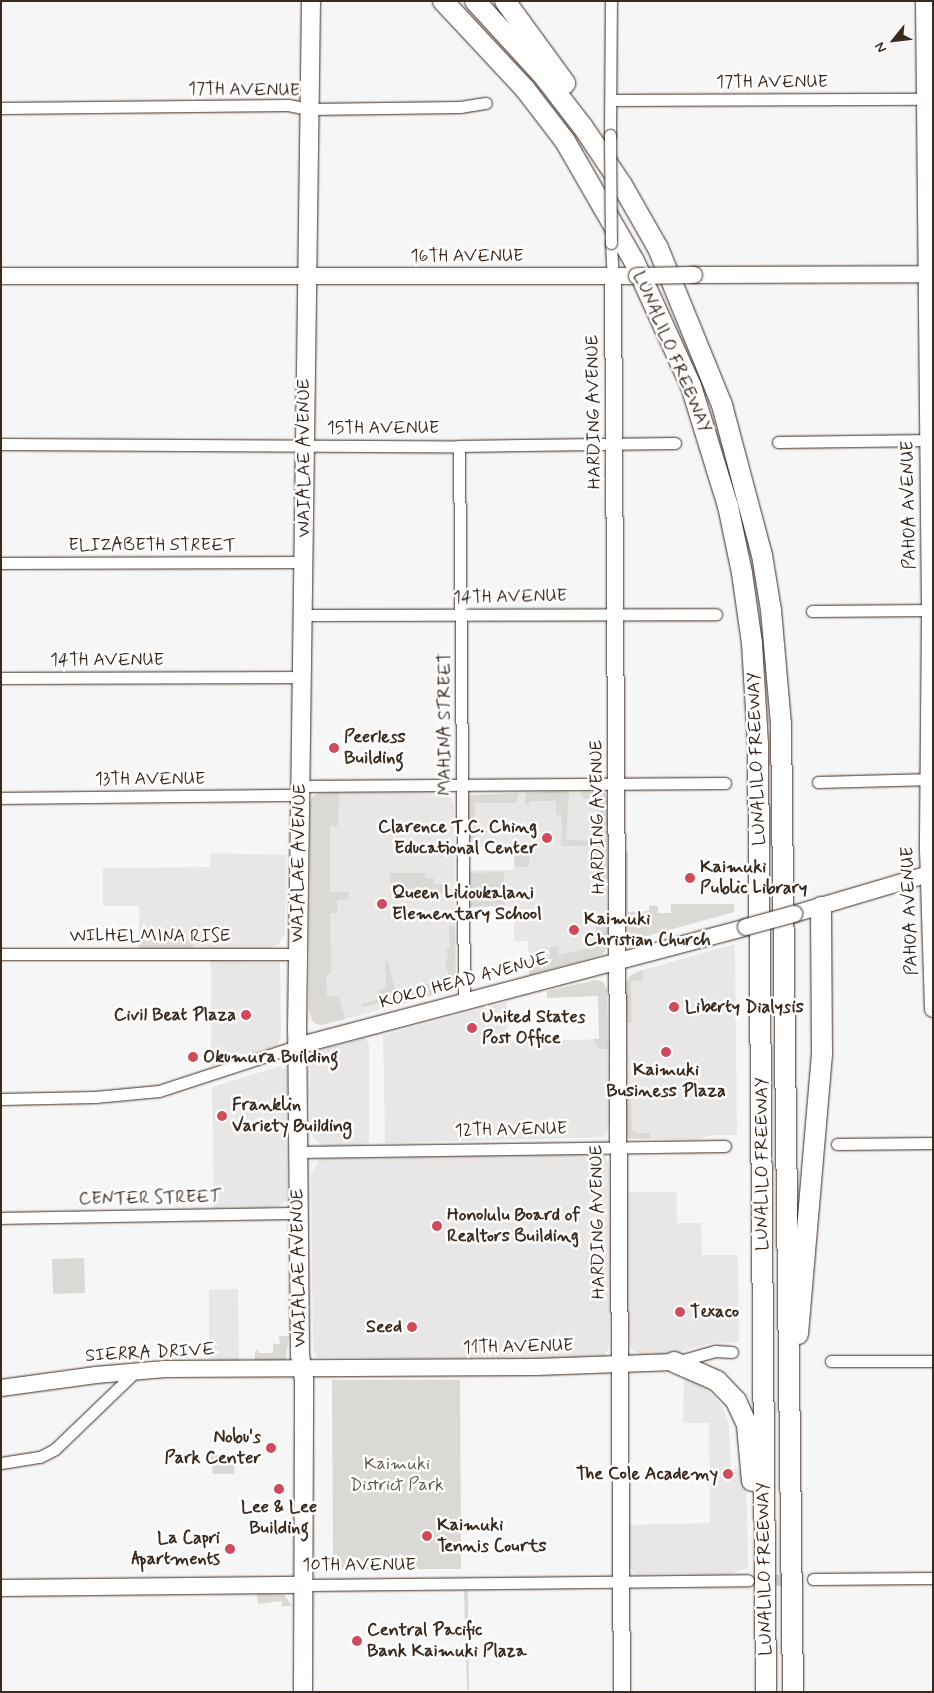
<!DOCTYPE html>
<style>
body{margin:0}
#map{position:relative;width:934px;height:1693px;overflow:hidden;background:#f7f6f6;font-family:Mynerve,sans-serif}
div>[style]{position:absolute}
.built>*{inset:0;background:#e9e7e6}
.green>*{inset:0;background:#dbd9d6}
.street-tunnel>*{height:11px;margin-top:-5.5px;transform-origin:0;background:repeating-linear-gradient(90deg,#d1cdcb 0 11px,transparent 0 16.5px)}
.roads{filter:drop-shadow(0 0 1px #3b2a1e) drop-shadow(0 0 1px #3b2a1e)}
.street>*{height:11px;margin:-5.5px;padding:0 5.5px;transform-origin:5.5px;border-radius:5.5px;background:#fff}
.secondary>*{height:16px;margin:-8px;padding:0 8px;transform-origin:8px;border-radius:8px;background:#fff}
.primary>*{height:18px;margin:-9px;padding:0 9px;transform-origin:9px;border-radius:9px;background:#fff}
.highway>*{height:20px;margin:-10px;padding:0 10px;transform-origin:10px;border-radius:10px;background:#fff}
.bridges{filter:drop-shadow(0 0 1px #3b2a1e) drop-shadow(0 0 1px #3b2a1e)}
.street-bridge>*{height:11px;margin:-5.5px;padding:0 5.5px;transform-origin:5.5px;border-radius:5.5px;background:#fff}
.secondary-bridge>*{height:16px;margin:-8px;padding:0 8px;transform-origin:8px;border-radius:8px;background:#fff}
.dots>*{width:14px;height:14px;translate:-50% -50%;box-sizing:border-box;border:2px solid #fff;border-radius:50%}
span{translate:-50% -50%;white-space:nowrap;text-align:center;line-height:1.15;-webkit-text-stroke:5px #fff;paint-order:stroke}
.street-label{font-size:18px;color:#3b2a1e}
.poi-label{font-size:18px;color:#3b2a1e;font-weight:700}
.left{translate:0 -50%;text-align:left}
.right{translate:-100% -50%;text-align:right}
.park-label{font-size:18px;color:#63564c}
.frame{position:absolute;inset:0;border:2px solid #3b2a1e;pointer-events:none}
.north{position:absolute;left:869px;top:15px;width:50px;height:50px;-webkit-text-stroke:4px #fff;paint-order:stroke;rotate:241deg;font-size:14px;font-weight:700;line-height:20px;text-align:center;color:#3b2a1e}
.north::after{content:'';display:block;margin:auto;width:18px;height:22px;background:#3b2a1e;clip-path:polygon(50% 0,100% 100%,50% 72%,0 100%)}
</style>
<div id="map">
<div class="built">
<i style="clip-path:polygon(441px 792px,450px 796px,454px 806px,455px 985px,446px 992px,323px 1025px,315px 1024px,309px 1012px,311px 799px,319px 793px)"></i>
<i style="clip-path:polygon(605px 792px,608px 799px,606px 950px,596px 958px,529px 975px,528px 941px,514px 941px,514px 919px,508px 918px,508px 906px,467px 907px,467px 870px,514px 870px,514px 847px,467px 847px,469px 795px)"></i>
<i style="clip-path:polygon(211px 853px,286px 855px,285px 933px,279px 944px,264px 950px,139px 948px,139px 906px,103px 906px,103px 868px,210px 867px)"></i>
<i style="clip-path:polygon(735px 944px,737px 1135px,713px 1135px,700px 1139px,628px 1139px,625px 1135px,627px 980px,639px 971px)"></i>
<i style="clip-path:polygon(211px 960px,280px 962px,281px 1037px,278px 1045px,211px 1066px)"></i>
<i style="clip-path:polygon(507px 1002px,507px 1041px,608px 1039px,609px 1124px,605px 1137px,385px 1143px,383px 1035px)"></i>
<i style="clip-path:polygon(365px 1038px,369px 1044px,369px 1142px,364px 1145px,323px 1145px,313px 1138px,310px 1125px,310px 1058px,320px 1049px)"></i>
<i style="clip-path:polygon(280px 1066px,287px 1070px,287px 1201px,277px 1207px,214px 1208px,212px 1087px)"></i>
<i style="clip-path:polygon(604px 1153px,609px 1166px,610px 1255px,609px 1347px,603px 1359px,317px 1358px,313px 1348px,311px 1174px,320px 1159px)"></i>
<i style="clip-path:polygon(626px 1192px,677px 1192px,677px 1223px,701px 1223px,702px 1255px,738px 1255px,739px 1342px,712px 1343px,671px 1354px,644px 1356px,632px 1350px,628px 1339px)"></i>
<i style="clip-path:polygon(238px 1289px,239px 1364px,209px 1364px,209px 1290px)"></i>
<i style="clip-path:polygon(684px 1376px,707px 1388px,723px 1408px,729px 1425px,731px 1469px,746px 1469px,748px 1568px,729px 1574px,636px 1574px,629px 1567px,628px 1525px,710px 1523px,709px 1423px,683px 1423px)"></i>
</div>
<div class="green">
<i style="clip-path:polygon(569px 791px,566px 839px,599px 842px,599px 831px,608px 831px,608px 879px,599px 879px,594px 869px,594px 846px,561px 846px,562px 827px,561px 815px,556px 815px,556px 801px,530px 801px,529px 805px,525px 804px,525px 793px)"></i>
<i style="clip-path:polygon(581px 791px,606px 793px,608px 825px,597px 825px,597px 801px,581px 797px)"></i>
<i style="clip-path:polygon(319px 793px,339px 793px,338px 826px,330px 826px,330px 892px,349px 892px,349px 899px,337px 900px,337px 913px,330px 913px,331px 974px,326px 975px,327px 996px,339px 997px,345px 1019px,320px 1025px,313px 1022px,309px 1012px,310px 803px,313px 796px)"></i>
<i style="clip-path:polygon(519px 793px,516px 803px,475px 803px,476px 839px,467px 839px,469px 795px)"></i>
<i style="clip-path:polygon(514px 848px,529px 848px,529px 867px,515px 867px)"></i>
<i style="clip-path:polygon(623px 852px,628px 852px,628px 912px,649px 911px,649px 905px,658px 906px,658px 913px,671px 913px,671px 904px,734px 904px,734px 912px,644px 937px,632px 937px,624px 928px)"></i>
<i style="clip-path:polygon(504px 872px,505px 906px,470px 907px,469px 873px)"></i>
<i style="clip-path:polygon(390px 873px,425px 873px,425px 878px,434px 878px,434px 884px,443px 884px,443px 893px,390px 894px)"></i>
<i style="clip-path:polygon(594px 920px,608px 923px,608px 946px,603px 954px,529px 975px,529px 964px,539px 958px,550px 958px,550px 947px,558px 947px,559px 955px,588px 948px,597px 934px)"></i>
<i style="clip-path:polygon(449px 926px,455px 926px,456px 978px,452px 989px,390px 1007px,388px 1000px,363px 1007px,362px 1004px,380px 999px,379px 989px,386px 989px,385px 962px,388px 962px,396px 993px,449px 977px,445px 960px,448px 959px,446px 949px,450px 947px)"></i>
<i style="clip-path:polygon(139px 939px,193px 939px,193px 948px,139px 948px)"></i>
<i style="clip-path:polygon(642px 970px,643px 980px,631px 981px,632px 1023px,625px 1023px,626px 982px,631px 975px)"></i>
<i style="clip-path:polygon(596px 980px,602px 981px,607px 989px,608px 1049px,598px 1049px,593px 1039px,599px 1039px,598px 996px,547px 998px,547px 991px)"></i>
<i style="clip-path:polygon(625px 1085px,631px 1085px,632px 1130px,635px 1133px,650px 1133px,650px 1139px,626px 1138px)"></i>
<i style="clip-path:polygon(84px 1258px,85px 1293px,53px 1294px,52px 1259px)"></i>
<i style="clip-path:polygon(279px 1336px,289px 1336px,286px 1358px,282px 1362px,255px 1364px,255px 1352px,258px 1349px,258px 1353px,273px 1353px,273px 1344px,280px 1344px)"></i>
<i style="clip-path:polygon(332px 1380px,460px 1380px,461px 1569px,333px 1569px)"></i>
<i style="clip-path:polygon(235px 1454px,234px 1474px,213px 1474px,210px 1455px)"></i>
<i style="clip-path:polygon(464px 1591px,468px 1591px,469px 1690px,467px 1690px)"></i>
<i style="clip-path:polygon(257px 1594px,284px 1594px,292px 1606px,282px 1606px,282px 1601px,258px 1604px)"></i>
</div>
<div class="street-tunnel">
<i style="left:759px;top:1580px;width:54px;rotate:-1.1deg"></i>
</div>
<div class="roads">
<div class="street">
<i style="left:611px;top:100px;width:320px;rotate:-0.2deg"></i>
<i style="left:1px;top:108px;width:287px;rotate:-0.6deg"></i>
<i style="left:288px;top:105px;width:21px;rotate:11deg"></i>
<i style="left:309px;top:109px;width:151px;rotate:-0.8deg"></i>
<i style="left:460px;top:107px;width:26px;rotate:-9deg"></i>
<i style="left:610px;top:135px;width:134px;rotate:-89.6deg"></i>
<i style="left:611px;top:243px;width:33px;rotate:87deg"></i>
<i style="left:778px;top:442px;width:155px;rotate:-0.7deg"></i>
<i style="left:1px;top:444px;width:458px;rotate:0.3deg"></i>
<i style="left:459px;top:446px;width:216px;rotate:-0.8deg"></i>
<i style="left:459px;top:446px;width:556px;rotate:89.48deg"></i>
<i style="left:1px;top:563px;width:302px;rotate:-0.2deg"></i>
<i style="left:812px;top:611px;width:121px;rotate:-0.5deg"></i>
<i style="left:303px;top:615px;width:413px;rotate:-0.1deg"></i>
<i style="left:1px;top:678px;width:302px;rotate:-0.2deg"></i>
<i style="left:818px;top:782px;width:115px;rotate:-1.5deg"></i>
<i style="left:300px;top:786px;width:425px;rotate:-0.4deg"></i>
<i style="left:1px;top:798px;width:298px;rotate:-0.6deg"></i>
<i style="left:1px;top:954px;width:297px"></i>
<i style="left:1px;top:1099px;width:94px;rotate:-1.2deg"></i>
<i style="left:95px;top:1097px;width:64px;rotate:-5.4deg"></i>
<i style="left:159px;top:1091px;width:145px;rotate:-18.1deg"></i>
<i style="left:837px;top:1144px;width:96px;rotate:-0.6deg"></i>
<i style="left:298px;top:1152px;width:427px;rotate:-0.8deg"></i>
<i style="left:1px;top:1218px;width:298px;rotate:-1deg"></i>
<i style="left:831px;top:1361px;width:102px"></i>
<i style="left:676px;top:1362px;width:41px;rotate:-15.8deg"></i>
<i style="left:715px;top:1351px;width:17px;rotate:3deg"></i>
<i style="left:1px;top:1463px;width:39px;rotate:-9deg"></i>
<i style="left:40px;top:1457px;width:17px;rotate:-28deg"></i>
<i style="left:55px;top:1449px;width:112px;rotate:-43.9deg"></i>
<i style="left:813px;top:1579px;width:120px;rotate:-0.5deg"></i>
<i style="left:304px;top:1585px;width:444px;rotate:-0.6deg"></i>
</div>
<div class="secondary">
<i style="left:924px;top:1px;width:609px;rotate:89.44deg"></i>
<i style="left:930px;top:610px;width:240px;rotate:90.5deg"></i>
<i style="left:928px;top:850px;width:159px;rotate:88.2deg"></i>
<i style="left:694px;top:275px;width:239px;rotate:-0.2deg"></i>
<i style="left:1px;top:276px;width:636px"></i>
<i style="left:613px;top:276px;width:1416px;rotate:89.64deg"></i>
<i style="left:794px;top:914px;width:141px;rotate:-16.5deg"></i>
<i style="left:297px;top:1046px;width:465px;rotate:-14.8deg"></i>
<i style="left:1px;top:1388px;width:96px;rotate:-7.8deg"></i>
<i style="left:96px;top:1375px;width:69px;rotate:-5deg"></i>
<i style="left:165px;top:1369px;width:371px;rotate:-0.3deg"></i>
<i style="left:536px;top:1367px;width:138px;rotate:-2.1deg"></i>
<i style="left:1px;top:1588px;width:303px;rotate:-0.6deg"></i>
</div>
<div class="primary">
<i style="left:303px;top:1692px;width:312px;rotate:-89.8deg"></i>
<i style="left:304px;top:1380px;width:25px;rotate:-99deg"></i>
<i style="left:300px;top:1355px;width:325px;rotate:-90.5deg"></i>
<i style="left:297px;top:1030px;width:1029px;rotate:-89.22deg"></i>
</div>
<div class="highway">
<i style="left:443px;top:1px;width:120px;rotate:47deg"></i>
<i style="left:525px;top:89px;width:66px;rotate:52.4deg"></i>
<i style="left:565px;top:141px;width:138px;rotate:60.1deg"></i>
<i style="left:634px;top:261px;width:137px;rotate:65.5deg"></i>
<i style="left:691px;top:386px;width:126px;rotate:72.9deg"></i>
<i style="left:728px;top:506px;width:68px;rotate:78.2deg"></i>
<i style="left:742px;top:573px;width:71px;rotate:81.9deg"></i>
<i style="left:752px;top:643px;width:101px;rotate:86.6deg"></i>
<i style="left:758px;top:744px;width:948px;rotate:89.52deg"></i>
<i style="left:475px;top:1px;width:99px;rotate:47.5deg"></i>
<i style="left:542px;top:74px;width:67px;rotate:52.3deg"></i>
<i style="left:583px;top:127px;width:70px;rotate:56.1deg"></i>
<i style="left:622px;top:185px;width:73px;rotate:60.3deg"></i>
<i style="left:658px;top:248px;width:170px;rotate:67.8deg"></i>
<i style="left:722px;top:405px;width:155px;rotate:75.1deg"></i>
<i style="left:762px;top:555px;width:56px;rotate:80.7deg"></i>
<i style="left:771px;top:610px;width:114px;rotate:85deg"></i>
<i style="left:781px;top:724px;width:968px;rotate:89.29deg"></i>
<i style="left:505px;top:1px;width:102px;rotate:53.8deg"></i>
<i style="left:798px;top:1334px;width:281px;rotate:-85.1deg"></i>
<i style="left:822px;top:1054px;width:147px;rotate:-90.4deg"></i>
<i style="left:674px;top:1362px;width:47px;rotate:23.8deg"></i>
<i style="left:717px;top:1381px;width:28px;rotate:46deg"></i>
<i style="left:736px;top:1401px;width:26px;rotate:65deg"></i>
<i style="left:747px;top:1425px;width:56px;rotate:84.9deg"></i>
</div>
</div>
<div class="bridges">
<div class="street-bridge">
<i style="left:610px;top:135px;width:108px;rotate:89.5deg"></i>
</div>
<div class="secondary-bridge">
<i style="left:637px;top:276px;width:57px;rotate:-1deg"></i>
<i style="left:746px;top:927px;width:50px;rotate:-15.2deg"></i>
</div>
</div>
<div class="dots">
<i style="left:334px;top:748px;background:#d1495b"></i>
<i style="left:547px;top:838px;background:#d1495b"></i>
<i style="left:690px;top:878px;background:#d1495b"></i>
<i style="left:382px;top:904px;background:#d1495b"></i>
<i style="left:574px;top:930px;background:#d1495b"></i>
<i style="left:674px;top:1007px;background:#d1495b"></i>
<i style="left:246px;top:1015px;background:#d1495b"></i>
<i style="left:472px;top:1028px;background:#d1495b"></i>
<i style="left:666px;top:1052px;background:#d1495b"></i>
<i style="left:193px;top:1057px;background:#d1495b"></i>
<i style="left:222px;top:1116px;background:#d1495b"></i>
<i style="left:437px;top:1226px;background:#d1495b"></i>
<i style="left:680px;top:1312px;background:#d1495b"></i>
<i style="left:412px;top:1327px;background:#d1495b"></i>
<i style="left:271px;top:1448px;background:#d1495b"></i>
<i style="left:728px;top:1474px;background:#d1495b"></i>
<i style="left:279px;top:1489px;background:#d1495b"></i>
<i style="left:427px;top:1536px;background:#d1495b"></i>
<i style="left:230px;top:1549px;background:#d1495b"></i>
<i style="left:357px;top:1641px;background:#d1495b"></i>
</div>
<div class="street-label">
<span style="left:772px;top:82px">17TH AVENUE</span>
<span style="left:244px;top:90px;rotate:1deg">17TH AVENUE</span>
<span style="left:467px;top:256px">16TH AVENUE</span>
<span style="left:672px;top:352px;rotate:67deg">LUNALILO FREEWAY</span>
<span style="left:594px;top:412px;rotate:-91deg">HARDING AVENUE</span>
<span style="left:383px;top:428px">15TH AVENUE</span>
<span style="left:304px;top:458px;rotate:-90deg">WAIALAE AVENUE</span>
<span style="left:909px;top:505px;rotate:-91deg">PAHOA AVENUE</span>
<span style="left:152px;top:545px">ELIZABETH STREET</span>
<span style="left:510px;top:597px;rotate:-1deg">14TH AVENUE</span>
<span style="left:107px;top:660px">14TH AVENUE</span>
<span style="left:445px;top:724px;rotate:-90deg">MAHINA STREET</span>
<span style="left:757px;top:759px;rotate:-92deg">LUNALILO FREEWAY</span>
<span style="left:150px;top:779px">13TH AVENUE</span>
<span style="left:598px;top:817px;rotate:-91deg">HARDING AVENUE</span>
<span style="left:299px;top:863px;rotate:-89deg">WAIALAE AVENUE</span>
<span style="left:910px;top:911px;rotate:-92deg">PAHOA AVENUE</span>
<span style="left:150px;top:936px">WILHELMINA RISE</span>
<span style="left:464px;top:981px;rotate:-15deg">KOKO HEAD AVENUE</span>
<span style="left:511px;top:1130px;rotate:-1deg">12TH AVENUE</span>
<span style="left:762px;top:1164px;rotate:-90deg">LUNALILO FREEWAY</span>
<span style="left:150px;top:1198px;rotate:-1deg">CENTER STREET</span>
<span style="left:598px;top:1222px;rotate:-91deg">HARDING AVENUE</span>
<span style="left:299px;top:1268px;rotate:-91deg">WAIALAE AVENUE</span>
<span style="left:518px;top:1347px;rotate:-1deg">11TH AVENUE</span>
<span style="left:150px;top:1353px;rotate:-3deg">SIERRA DRIVE</span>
<span style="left:359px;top:1565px">10TH AVENUE</span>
<span style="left:765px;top:1569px;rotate:-91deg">LUNALILO FREEWAY</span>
</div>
<div class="poi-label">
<span class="left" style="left:344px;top:748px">Peerless<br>Building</span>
<span class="right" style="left:537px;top:838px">Clarence T.C. Ching<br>Educational Center</span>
<span class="left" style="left:700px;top:878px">Kaimuki<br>Public Library</span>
<span class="left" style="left:392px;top:904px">Queen Lilioukalani<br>Elementary School</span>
<span class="left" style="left:584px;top:930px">Kaimuki<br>Christian Church</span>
<span class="left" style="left:685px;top:1007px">Liberty Dialysis</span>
<span class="right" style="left:236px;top:1015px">Civil Beat Plaza</span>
<span class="left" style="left:482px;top:1028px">United States<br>Post Office</span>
<span class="left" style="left:203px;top:1057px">Okumura Building</span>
<span style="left:666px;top:1081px">Kaimuki<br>Business Plaza</span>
<span class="left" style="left:232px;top:1116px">Franklin<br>Variety Building</span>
<span class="left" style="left:447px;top:1226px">Honolulu Board of<br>Realtors Building</span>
<span class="left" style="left:690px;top:1312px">Texaco</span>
<span class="right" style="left:402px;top:1327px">Seed</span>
<span class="right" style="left:261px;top:1448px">Nobu's<br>Park Center</span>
<span class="right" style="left:718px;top:1474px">The Cole Academy</span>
<span style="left:279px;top:1518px">Lee &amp; Lee<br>Building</span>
<span class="left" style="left:437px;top:1536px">Kaimuki<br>Tennis Courts</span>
<span class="right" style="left:220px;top:1549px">La Capri<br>Apartments</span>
<span class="left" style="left:367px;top:1641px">Central Pacific<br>Bank Kaimuki Plaza</span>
</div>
<div class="park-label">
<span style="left:397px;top:1475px">Kaimuki<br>District Park</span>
</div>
<div class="frame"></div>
<div class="north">N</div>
</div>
